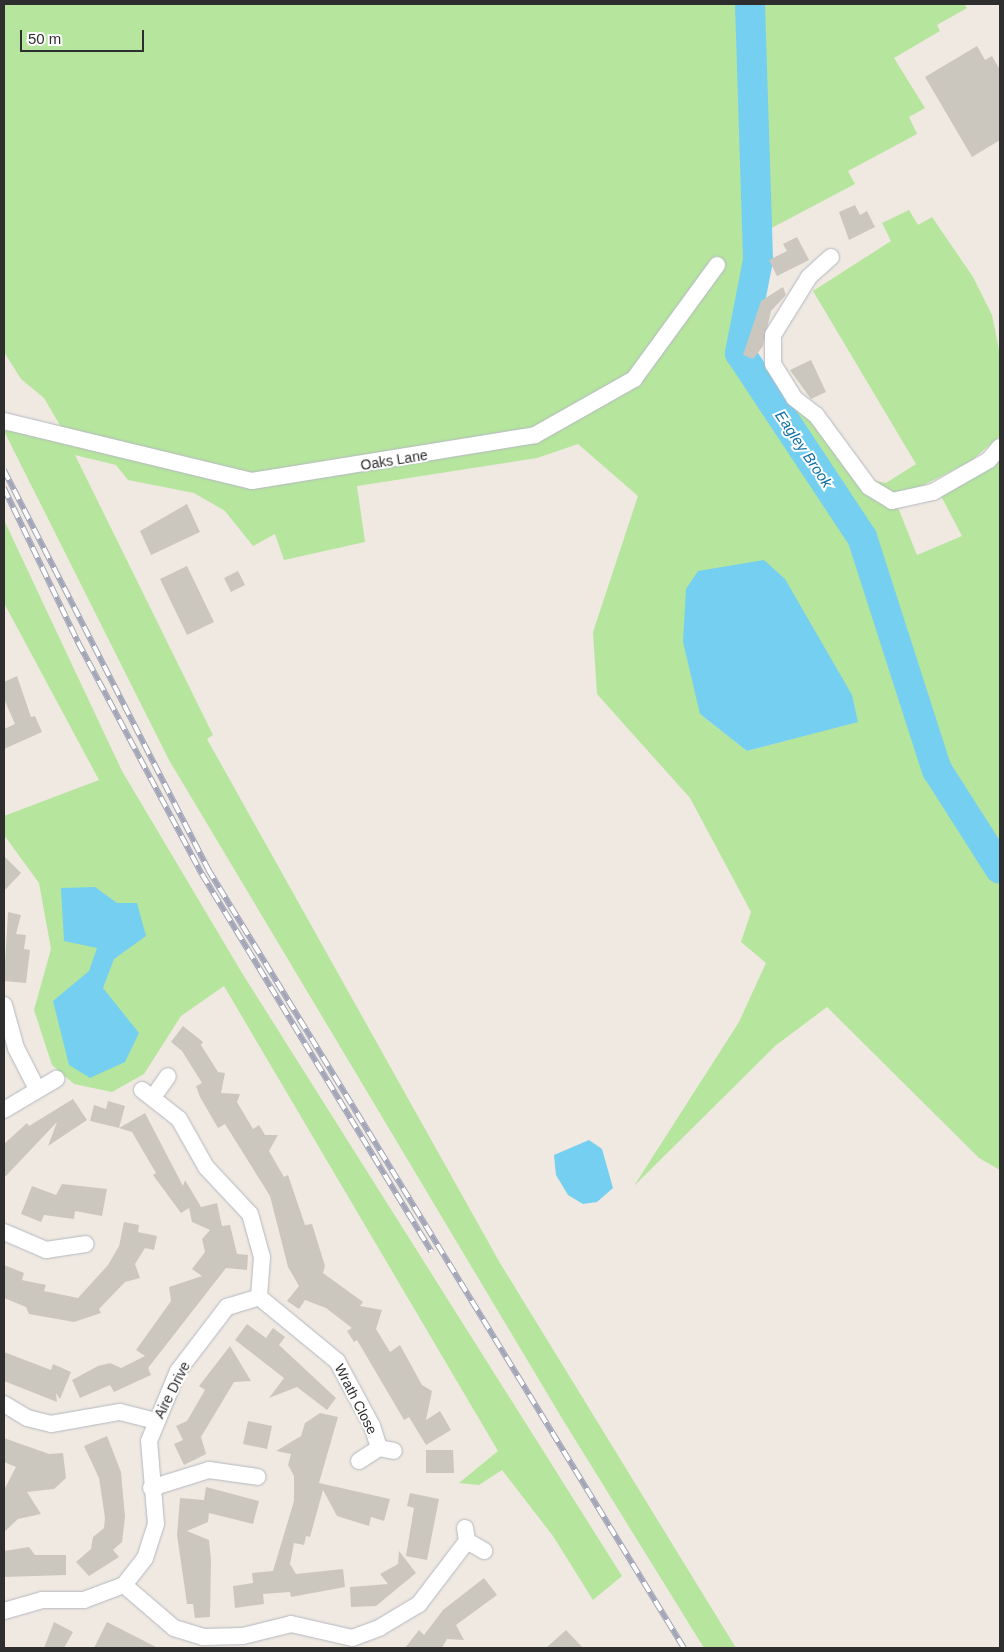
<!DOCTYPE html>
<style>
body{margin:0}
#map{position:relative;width:1004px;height:1652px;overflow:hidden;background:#efe9e1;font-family:Helvetica,sans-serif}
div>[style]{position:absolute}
.green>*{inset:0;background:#b6e59e}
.water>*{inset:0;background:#75cff0}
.river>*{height:30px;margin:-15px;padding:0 15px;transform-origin:15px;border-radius:15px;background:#75cff0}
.building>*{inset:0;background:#cbc7bf}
.roads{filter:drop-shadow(0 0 1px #b4b7c1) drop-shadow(0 0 1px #b4b7c1)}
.minor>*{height:16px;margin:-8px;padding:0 8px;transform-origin:8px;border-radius:8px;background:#fff}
.rail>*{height:5.5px;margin-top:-2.75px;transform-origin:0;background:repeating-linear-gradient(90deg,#fff 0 11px,#a3a6b8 0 22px);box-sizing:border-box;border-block:1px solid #a3a6b8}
span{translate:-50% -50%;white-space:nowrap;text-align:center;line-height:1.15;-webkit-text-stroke:4px #fff;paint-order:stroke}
.street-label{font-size:14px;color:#2e2e2e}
.water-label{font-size:15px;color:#0d6fa3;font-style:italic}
.frame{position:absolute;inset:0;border:5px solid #2e2e2e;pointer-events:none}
.scale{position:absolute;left:20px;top:30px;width:124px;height:22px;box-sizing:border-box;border:2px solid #2e2e2e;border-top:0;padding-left:6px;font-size:15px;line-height:18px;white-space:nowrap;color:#2e2e2e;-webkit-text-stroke:4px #fff;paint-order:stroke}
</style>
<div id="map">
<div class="green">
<i style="clip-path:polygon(evenodd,4px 4px,744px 4px,757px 222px,757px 4px,964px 4px,967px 8px,937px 25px,940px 31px,894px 58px,925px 108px,909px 117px,917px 134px,848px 171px,855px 184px,758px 235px,758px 260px,740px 353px,762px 387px,816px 415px,899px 510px,917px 555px,962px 536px,940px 494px,1000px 456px,1000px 865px,945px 783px,1000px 875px,1000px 1170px,979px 1158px,827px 1007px,775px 1046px,634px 1186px,739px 1022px,766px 963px,741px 942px,751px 912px,690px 798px,597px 694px,593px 632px,638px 496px,578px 444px,537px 458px,357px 486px,365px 542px,284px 560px,275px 534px,253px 546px,225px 511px,194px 493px,128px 480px,116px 465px,75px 455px,213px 735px,207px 739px,500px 1263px,736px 1648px,704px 1648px,563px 1420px,169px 760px,4px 431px,64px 432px,44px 398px,21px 379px,4px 352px,4px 4px,700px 714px,858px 721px,747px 751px,700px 714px)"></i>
<i style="clip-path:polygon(909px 210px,918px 225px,932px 217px,973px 277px,992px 315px,1000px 355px,1000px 436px,971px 461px,898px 498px,870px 480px,886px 483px,916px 464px,813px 291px,891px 241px,882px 223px)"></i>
<i style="clip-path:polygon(4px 520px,122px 771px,242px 973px,622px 1576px,593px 1600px,553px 1536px,502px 1470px,479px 1485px,459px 1483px,498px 1451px,224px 986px,181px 1016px,144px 1074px,112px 1092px,74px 1084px,52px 1065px,34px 1010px,51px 949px,39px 883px,4px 835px,4px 816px,99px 780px,4px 603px)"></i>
</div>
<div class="water">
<i style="clip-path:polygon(764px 560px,785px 579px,852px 695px,858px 722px,747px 751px,700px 714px,683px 642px,686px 589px,698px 571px)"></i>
<i style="clip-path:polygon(95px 887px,117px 903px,137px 903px,146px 936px,114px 959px,103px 988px,139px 1033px,125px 1062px,90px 1078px,69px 1065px,53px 1001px,89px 971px,97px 948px,64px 941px,61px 888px)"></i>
<i style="clip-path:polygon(589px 1140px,602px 1149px,613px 1188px,597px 1202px,583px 1204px,568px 1195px,556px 1175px,554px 1155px)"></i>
</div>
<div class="river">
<i style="left:750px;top:4px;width:256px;rotate:88.2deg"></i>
<i style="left:758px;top:260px;width:95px;rotate:101deg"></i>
<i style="left:740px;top:353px;width:221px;rotate:56.5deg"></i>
<i style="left:862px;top:537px;width:245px;rotate:72.2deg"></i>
<i style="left:937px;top:770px;width:117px;rotate:57.5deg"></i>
</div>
<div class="building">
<i style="clip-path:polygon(977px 46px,985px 60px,992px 56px,1000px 70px,1000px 140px,972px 157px,925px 77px)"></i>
<i style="clip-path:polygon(855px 205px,860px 215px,867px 211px,875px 227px,849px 240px,839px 212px)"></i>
<i style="clip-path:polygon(797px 237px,809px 260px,777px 276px,769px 260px,787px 251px,783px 244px)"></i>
<i style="clip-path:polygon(783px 287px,786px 295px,771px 311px,763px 346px,753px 359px,743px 355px,761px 301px)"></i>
<i style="clip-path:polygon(811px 360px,826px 392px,811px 399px,790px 370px)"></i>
<i style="clip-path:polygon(187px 504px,200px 532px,151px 555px,140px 531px)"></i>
<i style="clip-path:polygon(187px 566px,214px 622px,187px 635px,160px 579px)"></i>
<i style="clip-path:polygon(238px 571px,245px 585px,231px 592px,224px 578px)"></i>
<i style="clip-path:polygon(17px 676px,31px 717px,35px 716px,42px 732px,4px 749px,4px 729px,15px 724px,4px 699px,4px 682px)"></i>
<i style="clip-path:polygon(4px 856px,21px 873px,4px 891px)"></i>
<i style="clip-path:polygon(8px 912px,21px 915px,16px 934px,26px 935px,24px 949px,30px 950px,26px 983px,4px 981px)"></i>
<i style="clip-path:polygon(183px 1026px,203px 1042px,201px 1045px,218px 1072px,225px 1073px,221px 1093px,240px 1094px,237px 1102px,253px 1129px,259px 1125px,265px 1135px,278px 1135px,269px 1151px,284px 1177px,288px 1175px,305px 1225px,312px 1224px,325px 1266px,323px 1273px,363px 1302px,360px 1306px,382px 1310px,376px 1329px,390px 1352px,400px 1345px,422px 1385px,432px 1391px,426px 1420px,440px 1411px,451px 1430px,426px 1445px,409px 1417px,404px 1420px,357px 1340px,354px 1342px,347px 1331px,352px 1328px,326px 1308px,305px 1300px,299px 1309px,287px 1301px,299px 1286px,288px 1267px,270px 1196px,225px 1124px,218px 1128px,200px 1097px,196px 1086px,202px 1083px,182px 1051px,171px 1042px)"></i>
<i style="clip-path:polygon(73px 1099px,87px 1120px,48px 1146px,57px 1122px,4px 1178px,4px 1144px,27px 1123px,29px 1126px)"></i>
<i style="clip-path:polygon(108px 1101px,125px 1106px,119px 1128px,90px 1121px,94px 1105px,106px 1109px)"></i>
<i style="clip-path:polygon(145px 1113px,183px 1186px,185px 1180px,201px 1207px,217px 1203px,222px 1226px,230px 1225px,237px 1254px,248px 1255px,247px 1270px,226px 1268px,148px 1368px,151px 1375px,114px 1392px,110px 1385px,80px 1398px,72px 1380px,98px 1366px,110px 1363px,121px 1368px,145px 1356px,136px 1350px,171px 1301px,169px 1287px,202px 1276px,192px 1269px,205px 1252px,202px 1239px,210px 1230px,192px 1222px,189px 1208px,181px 1213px,153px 1175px,156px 1173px,132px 1132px,119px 1128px)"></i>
<i style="clip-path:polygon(62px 1184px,107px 1189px,102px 1216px,75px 1211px,74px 1219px,44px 1215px,41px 1222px,21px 1214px,32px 1186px,56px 1195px)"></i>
<i style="clip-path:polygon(124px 1222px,139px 1225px,138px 1232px,157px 1236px,154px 1250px,145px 1248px,135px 1264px,140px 1278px,125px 1282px,99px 1309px,101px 1313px,74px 1322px,29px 1314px,26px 1307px,4px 1298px,4px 1265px,24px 1273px,22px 1280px,46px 1285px,44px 1291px,78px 1298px,108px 1265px,119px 1246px)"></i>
<i style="clip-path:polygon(247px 1324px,266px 1338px,273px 1328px,285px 1337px,279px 1345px,336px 1398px,327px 1410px,297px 1387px,269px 1398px,284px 1378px,235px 1340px)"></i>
<i style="clip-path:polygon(230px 1346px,251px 1381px,234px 1382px,201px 1437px,206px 1454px,184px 1465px,174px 1444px,183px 1440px,176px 1426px,187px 1421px,205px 1390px,199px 1386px)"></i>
<i style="clip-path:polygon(4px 1352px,51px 1370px,53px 1364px,71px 1372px,60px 1399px,56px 1393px,57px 1402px,4px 1381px)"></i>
<i style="clip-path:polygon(320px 1413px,338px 1417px,319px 1483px,390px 1499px,384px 1521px,371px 1517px,369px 1526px,337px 1516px,323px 1490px,310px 1537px,306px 1536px,304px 1545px,294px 1543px,290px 1564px,296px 1574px,343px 1569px,345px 1587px,291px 1597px,290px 1592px,263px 1594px,264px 1604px,235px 1608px,233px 1586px,253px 1583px,252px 1573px,273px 1571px,294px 1501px,294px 1476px,288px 1465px,291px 1454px,276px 1451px,301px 1436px,305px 1423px)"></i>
<i style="clip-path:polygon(248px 1421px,272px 1426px,267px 1449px,243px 1444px)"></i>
<i style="clip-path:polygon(107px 1436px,121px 1472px,125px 1517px,122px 1542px,113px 1550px,119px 1557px,89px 1576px,76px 1562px,91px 1549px,93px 1537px,104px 1528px,105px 1518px,99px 1478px,84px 1446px)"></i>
<i style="clip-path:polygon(4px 1438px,49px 1454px,63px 1453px,66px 1478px,54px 1489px,27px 1492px,41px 1514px,18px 1519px,4px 1532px,4px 1490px,16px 1467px,4px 1462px)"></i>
<i style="clip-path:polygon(426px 1450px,453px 1450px,454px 1473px,426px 1473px)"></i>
<i style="clip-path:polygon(206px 1487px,259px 1501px,253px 1524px,209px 1513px,208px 1522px,187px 1531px,209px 1540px,211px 1560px,210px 1617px,195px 1618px,193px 1604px,187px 1604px,177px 1535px,180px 1498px,204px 1500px)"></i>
<i style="clip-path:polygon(410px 1493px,439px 1499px,427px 1560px,406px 1556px,414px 1508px,407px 1506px)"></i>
<i style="clip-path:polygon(29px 1547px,35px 1555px,66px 1555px,66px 1575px,4px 1577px,4px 1551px)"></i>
<i style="clip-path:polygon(399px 1551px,416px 1573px,376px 1606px,351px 1607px,350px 1587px,388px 1584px,380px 1574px,398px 1564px)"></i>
<i style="clip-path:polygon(484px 1578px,497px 1595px,456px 1625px,464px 1640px,447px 1639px,442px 1648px,405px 1648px,419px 1630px,424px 1635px,443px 1610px)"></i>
<i style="clip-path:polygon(54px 1622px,73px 1632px,64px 1648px,44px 1648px)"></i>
<i style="clip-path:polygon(107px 1622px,158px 1648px,94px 1648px)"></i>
<i style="clip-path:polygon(566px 1630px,583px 1648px,546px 1648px)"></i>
</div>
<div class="roads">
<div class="minor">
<i style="left:831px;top:257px;width:30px;rotate:138deg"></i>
<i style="left:809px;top:277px;width:68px;rotate:121.8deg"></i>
<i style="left:773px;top:335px;width:29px;rotate:90deg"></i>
<i style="left:773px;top:364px;width:40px;rotate:58deg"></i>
<i style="left:794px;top:398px;width:28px;rotate:38deg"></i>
<i style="left:816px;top:415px;width:89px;rotate:53.6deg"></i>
<i style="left:869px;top:487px;width:27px;rotate:31deg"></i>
<i style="left:892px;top:501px;width:42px;rotate:-12.4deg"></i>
<i style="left:933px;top:492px;width:64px;rotate:-29.7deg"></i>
<i style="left:989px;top:460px;width:17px;rotate:-50deg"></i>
<i style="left:4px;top:421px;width:255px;rotate:13.6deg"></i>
<i style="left:252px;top:481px;width:287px;rotate:-9.2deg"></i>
<i style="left:535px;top:435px;width:114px;rotate:-29.5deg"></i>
<i style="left:634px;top:379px;width:141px;rotate:-53.9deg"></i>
<i style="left:4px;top:1005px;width:45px;rotate:74.4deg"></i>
<i style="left:16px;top:1048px;width:46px;rotate:62.9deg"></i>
<i style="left:142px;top:1090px;width:47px;rotate:38.1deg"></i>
<i style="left:179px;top:1119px;width:55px;rotate:60.6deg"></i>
<i style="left:206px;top:1167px;width:64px;rotate:46.9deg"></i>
<i style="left:250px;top:1214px;width:45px;rotate:74.4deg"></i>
<i style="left:262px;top:1257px;width:40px;rotate:94.3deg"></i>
<i style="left:154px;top:1096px;width:24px;rotate:-55deg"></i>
<i style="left:4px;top:1110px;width:61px;rotate:-30.8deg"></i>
<i style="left:4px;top:1232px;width:46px;rotate:23.2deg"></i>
<i style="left:46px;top:1250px;width:40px;rotate:-8.5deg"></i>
<i style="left:259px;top:1297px;width:101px;rotate:39.4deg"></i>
<i style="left:337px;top:1361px;width:74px;rotate:61.7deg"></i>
<i style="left:372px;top:1426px;width:23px;rotate:72deg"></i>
<i style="left:4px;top:1404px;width:27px;rotate:31deg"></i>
<i style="left:27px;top:1418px;width:25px;rotate:14deg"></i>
<i style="left:51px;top:1424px;width:70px;rotate:-9.9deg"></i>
<i style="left:120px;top:1412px;width:37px;rotate:14deg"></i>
<i style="left:359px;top:1461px;width:24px;rotate:-33deg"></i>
<i style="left:379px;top:1448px;width:15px;rotate:11deg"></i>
<i style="left:151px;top:1488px;width:61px;rotate:-17.2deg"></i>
<i style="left:209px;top:1470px;width:49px;rotate:8.1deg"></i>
<i style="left:465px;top:1528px;width:13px;rotate:81deg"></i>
<i style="left:467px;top:1541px;width:20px;rotate:30deg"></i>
<i style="left:124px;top:1585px;width:66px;rotate:40.7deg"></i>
<i style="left:174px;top:1628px;width:30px;rotate:17deg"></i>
<i style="left:203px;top:1637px;width:40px;rotate:-1.4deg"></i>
<i style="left:243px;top:1636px;width:49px;rotate:-14deg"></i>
<i style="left:291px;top:1624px;width:63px;rotate:12.9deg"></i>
<i style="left:352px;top:1638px;width:29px;rotate:-20deg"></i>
<i style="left:379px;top:1628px;width:47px;rotate:-31deg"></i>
<i style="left:419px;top:1604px;width:79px;rotate:-52.7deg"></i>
<i style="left:4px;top:1611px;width:40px;rotate:-16deg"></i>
<i style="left:42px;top:1600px;width:42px"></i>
<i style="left:84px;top:1600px;width:43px;rotate:-20.6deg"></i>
<i style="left:124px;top:1585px;width:34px;rotate:-52deg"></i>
<i style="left:145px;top:1558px;width:36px;rotate:-72deg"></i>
<i style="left:156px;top:1524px;width:83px;rotate:-94.8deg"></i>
<i style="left:149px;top:1441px;width:76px;rotate:-67.5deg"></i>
<i style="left:178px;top:1371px;width:81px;rotate:-52.6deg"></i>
<i style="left:227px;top:1307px;width:34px;rotate:-17deg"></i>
</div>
</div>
<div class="rail">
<i style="left:4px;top:470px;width:448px;rotate:62.9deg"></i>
<i style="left:208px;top:869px;width:913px;rotate:58.57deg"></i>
<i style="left:4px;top:488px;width:171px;rotate:64.3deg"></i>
<i style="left:78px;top:642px;width:263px;rotate:61.9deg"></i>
<i style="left:202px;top:874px;width:442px;rotate:58.7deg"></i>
</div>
<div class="street-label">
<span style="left:394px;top:460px;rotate:-9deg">Oaks Lane</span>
<span style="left:172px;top:1390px;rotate:-63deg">Aire Drive</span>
<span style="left:356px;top:1399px;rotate:63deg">Wrath Close</span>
</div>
<div class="water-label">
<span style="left:804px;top:449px;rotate:56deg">Eagley Brook</span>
</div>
<div class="frame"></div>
<div class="scale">50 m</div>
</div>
